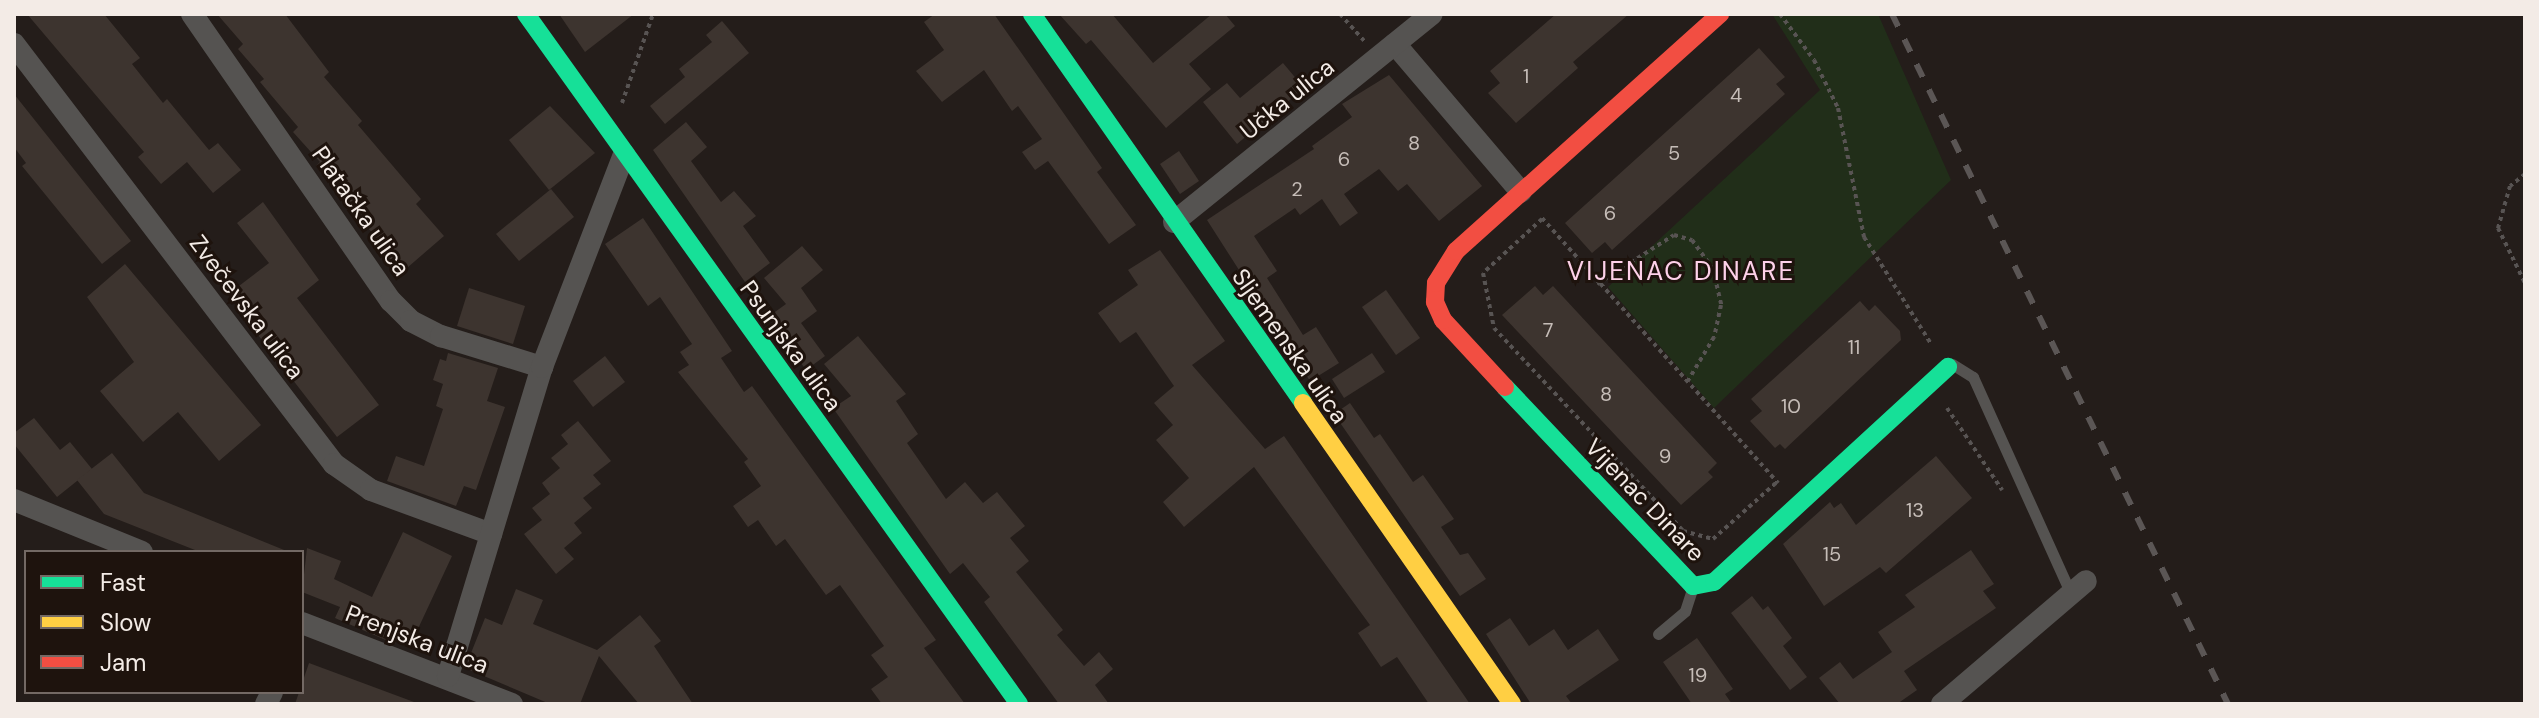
<!DOCTYPE html>
<meta charset="utf-8">
<style>
body{margin:0}
#map{position:relative;width:2539px;height:718px;overflow:hidden;background:#241d1a;font-family:"DM Sans",sans-serif}
div>[style]{position:absolute}
.green>*{inset:0;background:#212e19}
.building>*{inset:0;background:#3d342f}
.path>*{height:4px;margin-top:-2px;transform-origin:0;background:repeating-linear-gradient(90deg,#585453 0 4px,transparent 0 8px)}
.lane>*{height:11px;margin:-5.5px;padding:0 5.5px;transform-origin:5.5px;border-radius:5.5px;background:#555351}
.street>*{height:22px;margin:-11px;padding:0 11px;transform-origin:11px;border-radius:11px;background:#555351}
.fast>*{height:18px;margin:-9px;padding:0 9px;transform-origin:9px;border-radius:9px;background:#16e098}
.slow>*{height:18px;margin:-9px;padding:0 9px;transform-origin:9px;border-radius:9px;background:#ffcf43}
.jam>*{height:18px;margin:-9px;padding:0 9px;transform-origin:9px;border-radius:9px;background:#f24e42}
.rail>*{height:6px;margin-top:-3px;transform-origin:0;background:repeating-linear-gradient(90deg,#5b5655 0 14px,transparent 0 28px)}
span{translate:-50% -50%;white-space:nowrap;text-align:center;line-height:1.15;-webkit-text-stroke:6px #1e130d;paint-order:stroke}
.number-label{font-size:20px;color:#c6bdb8}
.number-label span{-webkit-text-stroke-width:0}
.street-label{font-size:24px;color:#f3ebe6}
.neighbourhood-label{font-size:26px;color:#fed1e9;letter-spacing:2px}
.frame{position:absolute;inset:0;border:16px solid #f3ebe6;pointer-events:none}
.legend{position:absolute;left:24px;top:550px;width:280px;height:144px;box-sizing:border-box;background:#1e130d;border:2px solid #736964;margin:0;padding:10px 14px;list-style:none;font-size:24px;color:#f3ebe6}
.legend li{display:flex;align-items:center;gap:16px;height:40px}
.legend b{width:40px;border:2px solid #736964}
</style>
<div id="map">
<div class="green">
<i style="clip-path:polygon(1772px 14px,1878px 14px,1951px 180px,1714px 408px,1608px 287px,1820px 90px)"></i>
</div>
<div class="building">
<i style="clip-path:polygon(27px 14px,104px 14px,140px 58px,132px 64px,163px 103px,167px 99px,209px 150px,218px 143px,241px 170px,213px 193px,187px 162px,161px 184px,138px 157px,144px 152px)"></i>
<i style="clip-path:polygon(217px 14px,285px 14px,329px 72px,324px 77px,362px 121px,358px 125px,421px 199px,416px 204px,444px 236px,400px 274px,374px 246px,379px 241px,316px 166px,320px 162px,293px 132px,298px 127px,260px 82px,264px 79px,238px 49px,243px 44px)"></i>
<i style="clip-path:polygon(559px 14px,634px 14px,585px 52px)"></i>
<i style="clip-path:polygon(935px 14px,994px 14px,1102px 168px,1097px 172px,1136px 225px,1109px 244px,1048px 161px,1035px 170px,1022px 152px,1042px 139px,1018px 106px,1012px 111px,984px 70px,942px 102px,916px 71px,944px 50px,924px 22px)"></i>
<i style="clip-path:polygon(1059px 14px,1112px 14px,1153px 63px,1212px 14px,1225px 14px,1235px 26px,1189px 64px,1211px 89px,1166px 128px,1091px 40px,1086px 44px)"></i>
<i style="clip-path:polygon(1556px 14px,1629px 14px,1573px 62px,1578px 68px,1516px 123px,1488px 93px,1500px 83px,1490px 71px)"></i>
<i style="clip-path:polygon(722px 21px,749px 53px,665px 124px,650px 106px,685px 77px,679px 69px,712px 42px,706px 35px)"></i>
<i style="clip-path:polygon(1759px 48px,1785px 77px,1776px 84px,1785px 94px,1612px 250px,1605px 242px,1592px 253px,1565px 223px)"></i>
<i style="clip-path:polygon(1283px 63px,1304px 88px,1237px 144px,1203px 102px,1227px 83px,1240px 98px)"></i>
<i style="clip-path:polygon(1389px 75px,1482px 186px,1439px 221px,1407px 184px,1398px 191px,1379px 169px,1344px 194px,1358px 213px,1340px 226px,1322px 199px,1300px 215px,1295px 208px,1254px 236px,1277px 271px,1267px 278px,1303px 335px,1316px 327px,1339px 363px,1310px 381px,1207px 220px,1314px 149px,1312px 146px,1352px 117px,1342px 104px)"></i>
<i style="clip-path:polygon(14px 94px,131px 241px,102px 264px,22px 166px,26px 163px,14px 147px)"></i>
<i style="clip-path:polygon(550px 106px,595px 153px,549px 190px,509px 140px)"></i>
<i style="clip-path:polygon(686px 122px,707px 147px,691px 161px,721px 202px,734px 191px,756px 216px,743px 226px,770px 263px,745px 282px,653px 150px)"></i>
<i style="clip-path:polygon(1179px 151px,1199px 181px,1180px 194px,1160px 164px)"></i>
<i style="clip-path:polygon(551px 189px,574px 217px,519px 261px,496px 234px)"></i>
<i style="clip-path:polygon(263px 202px,319px 280px,297px 298px,379px 405px,337px 437px,251px 326px,259px 320px,235px 289px,269px 263px,237px 223px)"></i>
<i style="clip-path:polygon(643px 218px,732px 351px,721px 358px,744px 392px,752px 386px,936px 640px,924px 648px,965px 704px,882px 704px,871px 689px,888px 677px,871px 655px,884px 646px,840px 585px,826px 595px,785px 539px,776px 546px,758px 520px,748px 527px,733px 506px,761px 486px,744px 462px,748px 459px,678px 372px,689px 365px,680px 352px,692px 344px,660px 297px,648px 306px,605px 244px)"></i>
<i style="clip-path:polygon(802px 246px,823px 270px,801px 288px,817px 311px,801px 323px,825px 356px,806px 370px,768px 317px,786px 304px,764px 278px)"></i>
<i style="clip-path:polygon(1160px 250px,1225px 341px,1192px 365px,1265px 449px,1284px 436px,1470px 704px,1429px 704px,1397px 657px,1381px 667px,1358px 633px,1370px 625px,1254px 467px,1184px 527px,1163px 502px,1189px 478px,1156px 440px,1173px 425px,1154px 403px,1174px 386px,1136px 332px,1120px 343px,1098px 313px,1138px 285px,1128px 270px)"></i>
<i style="clip-path:polygon(125px 264px,261px 425px,219px 461px,178px 412px,143px 442px,100px 391px,134px 362px,87px 297px)"></i>
<i style="clip-path:polygon(1535px 286px,1543px 295px,1553px 286px,1717px 463px,1708px 472px,1713px 477px,1681px 505px,1502px 315px)"></i>
<i style="clip-path:polygon(469px 288px,525px 306px,513px 344px,457px 326px)"></i>
<i style="clip-path:polygon(1386px 290px,1420px 338px,1396px 355px,1362px 307px)"></i>
<i style="clip-path:polygon(1860px 301px,1869px 311px,1875px 305px,1900px 331px,1901px 340px,1785px 449px,1780px 444px,1775px 448px,1750px 421px,1762px 411px,1751px 399px)"></i>
<i style="clip-path:polygon(858px 336px,906px 394px,896px 401px,918px 434px,907px 443px,946px 499px,965px 482px,983px 503px,997px 492px,1025px 526px,1010px 538px,1029px 561px,1016px 572px,1063px 630px,1057px 635px,1084px 666px,1099px 652px,1113px 669px,1095px 685px,1109px 704px,1059px 704px,984px 602px,990px 597px,963px 563px,950px 574px,833px 408px,851px 396px,824px 364px)"></i>
<i style="clip-path:polygon(448px 353px,498px 368px,487px 401px,505px 407px,476px 490px,464px 486px,456px 506px,387px 481px,396px 456px,424px 466px,443px 409px,436px 406px,443px 384px,433px 380px,440px 359px,446px 361px)"></i>
<i style="clip-path:polygon(1372px 353px,1385px 372px,1344px 398px,1332px 379px)"></i>
<i style="clip-path:polygon(605px 356px,625px 382px,593px 407px,573px 381px)"></i>
<i style="clip-path:polygon(1350px 403px,1374px 438px,1380px 434px,1413px 482px,1423px 475px,1454px 519px,1441px 527px,1460px 555px,1468px 553px,1486px 579px,1460px 596px,1334px 414px)"></i>
<i style="clip-path:polygon(34px 418px,60px 450px,70px 442px,92px 469px,57px 497px,14px 444px,14px 433px)"></i>
<i style="clip-path:polygon(578px 421px,611px 461px,593px 475px,601px 484px,583px 498px,592px 508px,574px 523px,582px 533px,564px 548px,574px 559px,556px 574px,524px 534px,542px 520px,532px 508px,550px 494px,542px 483px,560px 468px,551px 458px,568px 444px,561px 435px)"></i>
<i style="clip-path:polygon(112px 453px,144px 493px,289px 552px,200px 552px,104px 514px,77px 480px)"></i>
<i style="clip-path:polygon(1936px 456px,1972px 498px,1886px 573px,1880px 567px,1824px 606px,1783px 544px,1830px 502px,1834px 508px,1841px 503px,1856px 525px)"></i>
<i style="clip-path:polygon(403px 532px,452px 556px,416px 633px,403px 628px,395px 644px,335px 618px,340px 607px,302px 592px,307px 548px,341px 561px,334px 579px,372px 597px)"></i>
<i style="clip-path:polygon(1971px 550px,1994px 584px,1983px 591px,1996px 608px,1904px 671px,1917px 690px,1897px 704px,1840px 704px,1819px 678px,1840px 662px,1853px 679px,1892px 652px,1878px 632px,1915px 607px,1905px 595px)"></i>
<i style="clip-path:polygon(516px 589px,543px 600px,533px 624px,597px 650px,640px 615px,661px 641px,654px 646px,693px 704px,639px 704px,599px 656px,580px 704px,550px 704px,465px 668px,485px 618px,502px 625px)"></i>
<i style="clip-path:polygon(1752px 596px,1763px 610px,1768px 606px,1792px 638px,1783px 646px,1807px 677px,1790px 690px,1731px 613px)"></i>
<i style="clip-path:polygon(1510px 618px,1529px 646px,1554px 629px,1568px 650px,1598px 629px,1619px 660px,1566px 696px,1572px 704px,1531px 704px,1486px 634px)"></i>
<i style="clip-path:polygon(1697px 638px,1733px 689px,1725px 694px,1732px 704px,1692px 704px,1663px 662px)"></i>
<i style="clip-path:polygon(309px 663px,414px 702px,414px 704px,295px 704px)"></i>
</div>
<div class="path">
<i style="left:1340px;top:14px;width:36px;rotate:48deg"></i>
<i style="left:1780px;top:14px;width:57px;rotate:53.5deg"></i>
<i style="left:1814px;top:60px;width:54px;rotate:63.4deg"></i>
<i style="left:1838px;top:108px;width:132px;rotate:78.6deg"></i>
<i style="left:1864px;top:237px;width:126px;rotate:57.9deg"></i>
<i style="left:622px;top:103px;width:94px;rotate:-70.8deg"></i>
<i style="left:2525px;top:174px;width:19px;rotate:141deg"></i>
<i style="left:2510px;top:186px;width:44px;rotate:105.9deg"></i>
<i style="left:2498px;top:228px;width:61px;rotate:63.9deg"></i>
<i style="left:1542px;top:218px;width:355px;rotate:48.3deg"></i>
<i style="left:1542px;top:219px;width:80px;rotate:137.5deg"></i>
<i style="left:1483px;top:273px;width:56px;rotate:78.7deg"></i>
<i style="left:1494px;top:328px;width:277px;rotate:47deg"></i>
<i style="left:1683px;top:531px;width:31px;rotate:15deg"></i>
<i style="left:1713px;top:539px;width:86px;rotate:-41.7deg"></i>
<i style="left:1597px;top:284px;width:91px;rotate:-32.5deg"></i>
<i style="left:1674px;top:235px;width:19px;rotate:16deg"></i>
<i style="left:1692px;top:240px;width:36px;rotate:54deg"></i>
<i style="left:1713px;top:269px;width:37px;rotate:77deg"></i>
<i style="left:1721px;top:305px;width:33px;rotate:102deg"></i>
<i style="left:1714px;top:337px;width:55px;rotate:120.8deg"></i>
<i style="left:1947px;top:408px;width:99px;rotate:56.1deg"></i>
</div>
<div class="lane">
<i style="left:1952px;top:364px;width:25px;rotate:32deg"></i>
<i style="left:1973px;top:377px;width:238px;rotate:65.7deg"></i>
<i style="left:1658px;top:634px;width:35px;rotate:-40deg"></i>
<i style="left:1685px;top:611px;width:26px;rotate:-72deg"></i>
</div>
<div class="street">
<i style="left:192px;top:14px;width:349px;rotate:55.3deg"></i>
<i style="left:391px;top:301px;width:28px;rotate:45deg"></i>
<i style="left:411px;top:321px;width:34px;rotate:27deg"></i>
<i style="left:441px;top:336px;width:106px;rotate:17.1deg"></i>
<i style="left:14px;top:44px;width:528px;rotate:52.7deg"></i>
<i style="left:334px;top:464px;width:45px;rotate:35.1deg"></i>
<i style="left:371px;top:490px;width:128px;rotate:20.1deg"></i>
<i style="left:1395px;top:44px;width:194px;rotate:49.6deg"></i>
<i style="left:1174px;top:222px;width:331px;rotate:-38.9deg"></i>
<i style="left:14px;top:500px;width:138px;rotate:22.1deg"></i>
<i style="left:302px;top:623px;width:225px;rotate:21.1deg"></i>
<i style="left:448px;top:676px;width:323px;rotate:-73.1deg"></i>
<i style="left:542px;top:367px;width:228px;rotate:-68.9deg"></i>
<i style="left:266px;top:704px;width:13px;rotate:-63deg"></i>
<i style="left:1942px;top:704px;width:189px;rotate:-40.5deg"></i>
</div>
<div class="fast">
<i style="left:526px;top:14px;width:848px;rotate:54.45deg"></i>
<i style="left:1032px;top:14px;width:474px;rotate:55.1deg"></i>
<i style="left:1505px;top:387px;width:274px;rotate:46.6deg"></i>
<i style="left:1693px;top:586px;width:21px;rotate:-11deg"></i>
<i style="left:1714px;top:582px;width:318px;rotate:-42.6deg"></i>
</div>
<div class="slow">
<i style="left:1303px;top:403px;width:366px;rotate:55.2deg"></i>
</div>
<div class="jam">
<i style="left:1505px;top:387px;width:91px;rotate:-132.8deg"></i>
<i style="left:1443px;top:320px;width:20px;rotate:-114deg"></i>
<i style="left:1435px;top:302px;width:19px;rotate:-87deg"></i>
<i style="left:1436px;top:283px;width:38px;rotate:-58deg"></i>
<i style="left:1456px;top:251px;width:355px;rotate:-41.9deg"></i>
</div>
<div class="rail">
<i style="left:1892px;top:14px;width:767px;rotate:64.04deg"></i>
</div>
<div class="number-label">
<span style="left:1526px;top:76px">1</span>
<span style="left:1736px;top:95px">4</span>
<span style="left:1414px;top:143px">8</span>
<span style="left:1674px;top:153px">5</span>
<span style="left:1344px;top:159px">6</span>
<span style="left:1297px;top:189px">2</span>
<span style="left:1610px;top:213px">6</span>
<span style="left:1548px;top:330px">7</span>
<span style="left:1854px;top:347px">11</span>
<span style="left:1606px;top:394px">8</span>
<span style="left:1791px;top:406px">10</span>
<span style="left:1665px;top:456px">9</span>
<span style="left:1915px;top:510px">13</span>
<span style="left:1832px;top:554px">15</span>
<span style="left:1698px;top:675px">19</span>
</div>
<div class="street-label">
<span style="left:1287px;top:99px;rotate:-39deg">Učka ulica</span>
<span style="left:361px;top:211px;rotate:55deg">Platačka ulica</span>
<span style="left:247px;top:307px;rotate:53deg">Zvečevska ulica</span>
<span style="left:791px;top:346px;rotate:54deg">Psunjska ulica</span>
<span style="left:1290px;top:346px;rotate:55deg">Sljemenska ulica</span>
<span style="left:1645px;top:500px;rotate:46deg">Vijenac Dinare</span>
<span style="left:417px;top:639px;rotate:21deg">Prenjska ulica</span>
</div>
<div class="neighbourhood-label">
<span style="left:1681px;top:272px">VIJENAC DINARE</span>
</div>
<div class="frame"></div>
<ul class="legend">
<li><b style="height:10px;background:#16e098"></b>Fast</li>
<li><b style="height:10px;background:#ffcf43"></b>Slow</li>
<li><b style="height:10px;background:#f24e42"></b>Jam</li>
</ul>
</div>
